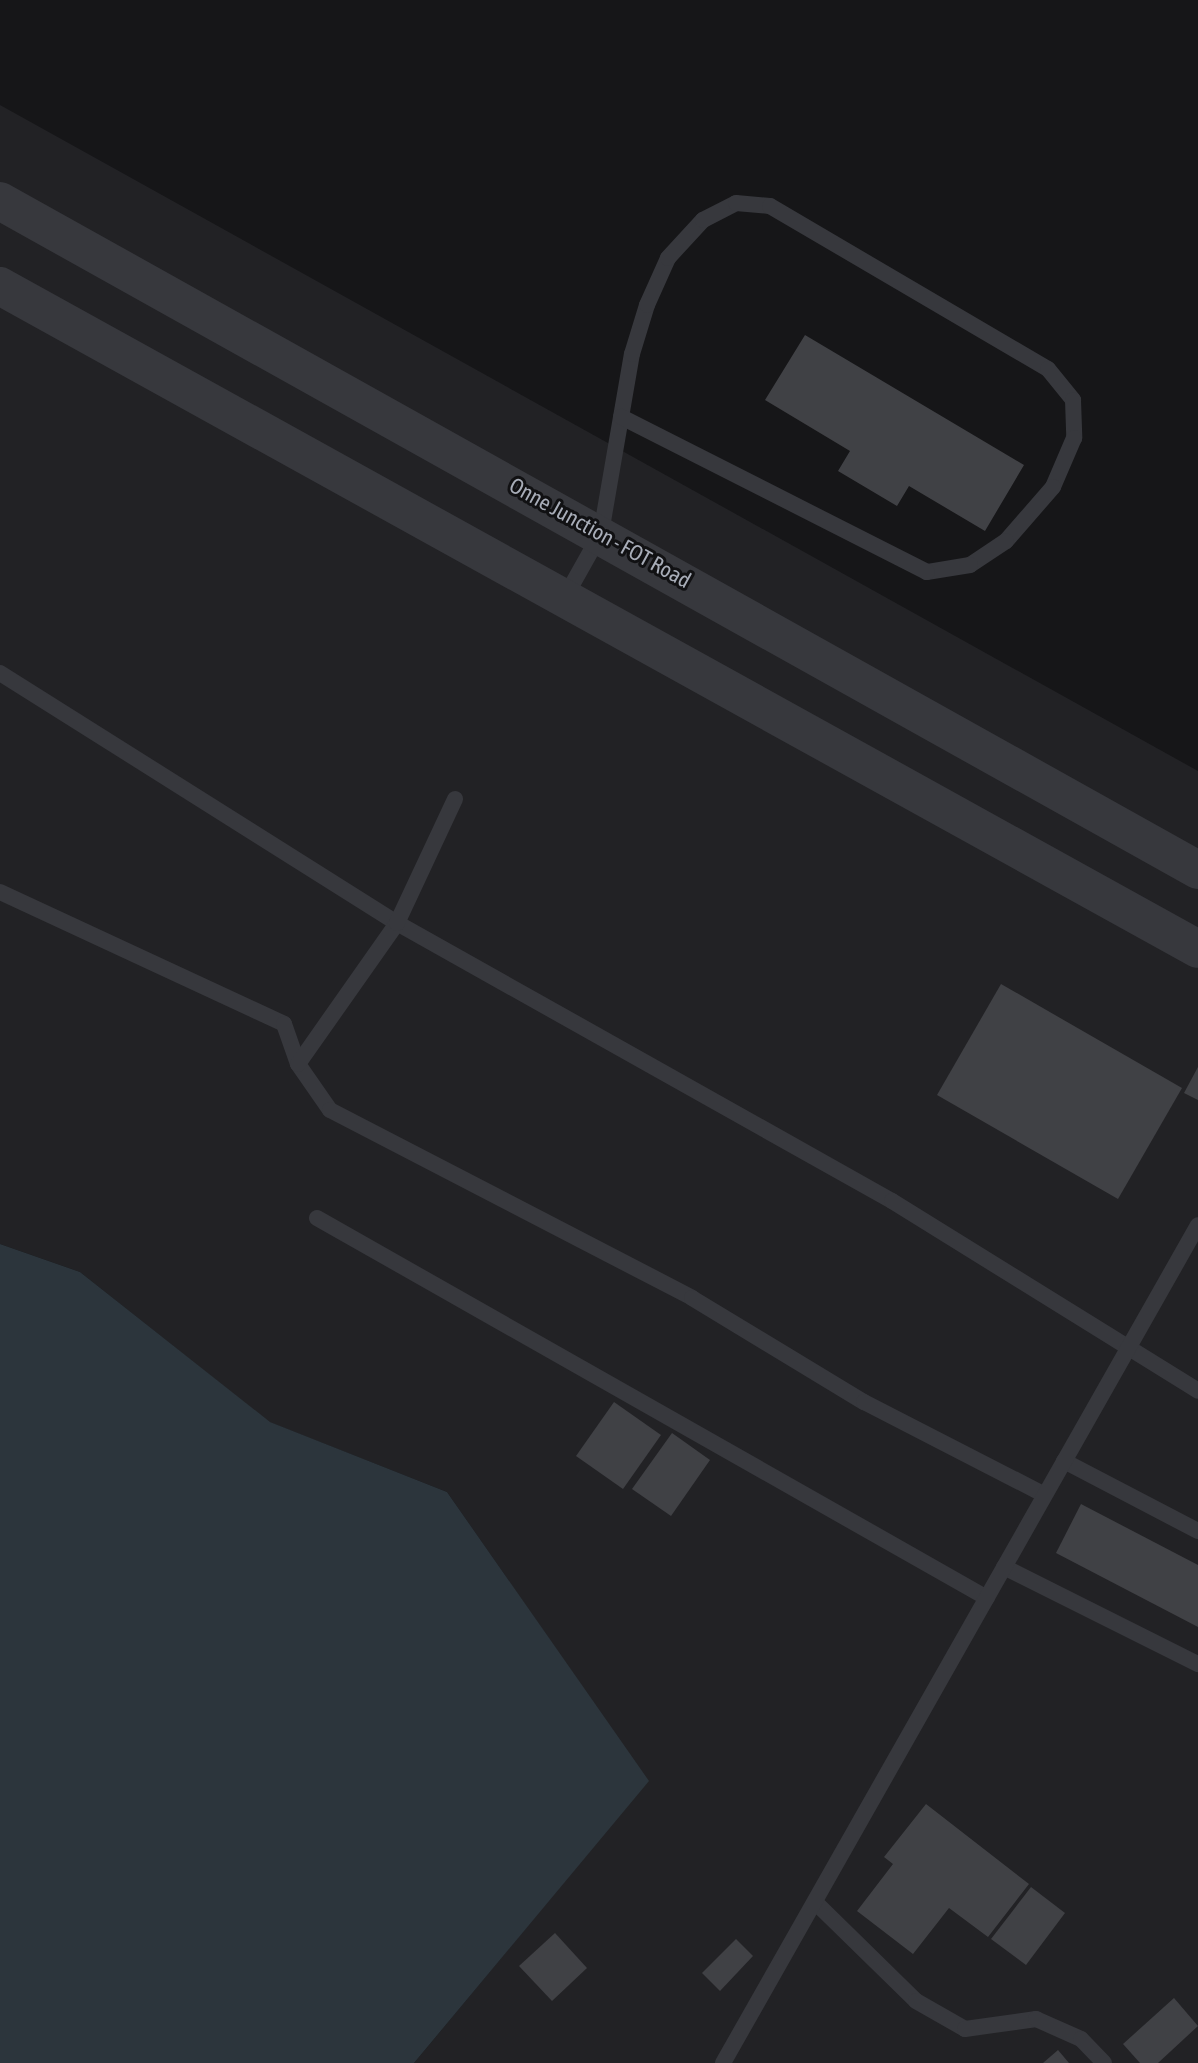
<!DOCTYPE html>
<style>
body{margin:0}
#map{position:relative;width:1198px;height:2063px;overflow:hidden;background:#161618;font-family:"Asap Condensed",sans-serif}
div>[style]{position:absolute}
.built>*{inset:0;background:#222225}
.water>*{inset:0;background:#2c353c}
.building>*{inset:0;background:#404145}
.service>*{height:16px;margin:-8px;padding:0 8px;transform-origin:8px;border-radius:8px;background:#37383d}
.tertiary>*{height:38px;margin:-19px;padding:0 19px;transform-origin:19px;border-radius:19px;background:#37383d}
span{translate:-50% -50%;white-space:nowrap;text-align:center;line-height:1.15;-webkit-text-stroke:6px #111113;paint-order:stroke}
.street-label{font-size:22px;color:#a8adb8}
</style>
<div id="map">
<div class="built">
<i style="clip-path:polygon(0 105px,1198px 771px,1198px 2063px,414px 2063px,648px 1781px,447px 1492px,269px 1422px,80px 1272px,0 1244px)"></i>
</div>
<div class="water">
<i style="clip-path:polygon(0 1244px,80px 1272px,270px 1422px,447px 1492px,649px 1781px,414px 2063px,0 2063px)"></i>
</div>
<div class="building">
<i style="clip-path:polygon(805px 335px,1024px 465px,985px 531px,909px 486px,897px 506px,838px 471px,850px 451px,765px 400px)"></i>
<i style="clip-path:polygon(1001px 984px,1182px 1088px,1118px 1199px,937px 1095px)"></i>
<i style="clip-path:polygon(1198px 1067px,1198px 1100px,1184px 1093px)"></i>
<i style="clip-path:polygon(614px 1402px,661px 1435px,623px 1489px,576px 1456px)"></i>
<i style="clip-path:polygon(672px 1433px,710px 1460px,671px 1516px,632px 1489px)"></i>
<i style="clip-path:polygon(1081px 1504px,1198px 1565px,1198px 1627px,1056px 1553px)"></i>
<i style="clip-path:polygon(926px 1804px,1029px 1884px,988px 1937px,949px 1908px,913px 1954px,857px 1911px,893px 1864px,884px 1857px)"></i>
<i style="clip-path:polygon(1031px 1887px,1065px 1913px,1026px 1965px,991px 1939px)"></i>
<i style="clip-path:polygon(555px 1933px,587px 1968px,552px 2001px,519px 1966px)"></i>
<i style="clip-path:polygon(736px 1939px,753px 1956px,720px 1991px,702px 1973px)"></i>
<i style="clip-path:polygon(1174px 1998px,1198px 2026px,1158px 2063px,1140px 2063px,1123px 2044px)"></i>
<i style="clip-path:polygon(1058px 2050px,1069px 2063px,1043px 2063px)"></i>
</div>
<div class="service">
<i style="left:564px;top:599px;width:76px;rotate:-60.7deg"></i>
<i style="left:601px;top:533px;width:182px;rotate:-80.2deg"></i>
<i style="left:632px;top:354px;width:51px;rotate:-73deg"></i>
<i style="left:647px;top:305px;width:51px;rotate:-65.9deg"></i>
<i style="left:668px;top:258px;width:52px;rotate:-47.4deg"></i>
<i style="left:703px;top:220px;width:37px;rotate:-27deg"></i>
<i style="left:736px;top:203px;width:34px;rotate:5deg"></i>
<i style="left:770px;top:206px;width:322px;rotate:30.4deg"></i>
<i style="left:1048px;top:369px;width:40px;rotate:51deg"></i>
<i style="left:1073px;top:400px;width:38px;rotate:88deg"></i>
<i style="left:1074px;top:438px;width:53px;rotate:113.2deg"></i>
<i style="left:1053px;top:487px;width:72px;rotate:131deg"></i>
<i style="left:1006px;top:541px;width:43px;rotate:146.3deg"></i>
<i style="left:970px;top:565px;width:44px;rotate:170.8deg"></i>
<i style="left:927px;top:572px;width:343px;rotate:-153.1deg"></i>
<i style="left:0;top:673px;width:469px;rotate:32.2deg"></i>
<i style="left:397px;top:923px;width:568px;rotate:29.32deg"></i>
<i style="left:892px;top:1201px;width:360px;rotate:31.8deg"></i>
<i style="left:0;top:892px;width:313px;rotate:24.9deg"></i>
<i style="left:284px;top:1024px;width:42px;rotate:70.7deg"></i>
<i style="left:298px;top:1064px;width:56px;rotate:55.2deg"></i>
<i style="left:330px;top:1110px;width:408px;rotate:27.4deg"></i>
<i style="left:692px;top:1298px;width:201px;rotate:31.2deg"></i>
<i style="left:864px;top:1402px;width:203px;rotate:27.2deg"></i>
<i style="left:298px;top:1064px;width:172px;rotate:-54.9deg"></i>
<i style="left:397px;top:923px;width:137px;rotate:-64.9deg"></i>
<i style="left:317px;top:1218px;width:770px;rotate:29.56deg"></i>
<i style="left:1064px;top:1461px;width:151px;rotate:27.6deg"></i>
<i style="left:1004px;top:1567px;width:217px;rotate:26.6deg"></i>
<i style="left:815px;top:1902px;width:141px;rotate:44.4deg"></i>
<i style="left:916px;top:2001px;width:56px;rotate:29.7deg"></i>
<i style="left:965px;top:2029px;width:72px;rotate:-8deg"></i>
<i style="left:1036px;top:2019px;width:49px;rotate:24deg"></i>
<i style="left:1081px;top:2039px;width:33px;rotate:46deg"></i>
<i style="left:723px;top:2063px;width:963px;rotate:-60.45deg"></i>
</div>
<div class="tertiary">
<i style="left:0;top:201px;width:1372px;rotate:29.18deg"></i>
<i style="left:0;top:286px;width:1369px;rotate:28.96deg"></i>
</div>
<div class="street-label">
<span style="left:600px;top:533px;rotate:29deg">Onne Junction - FOT Road</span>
</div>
</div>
